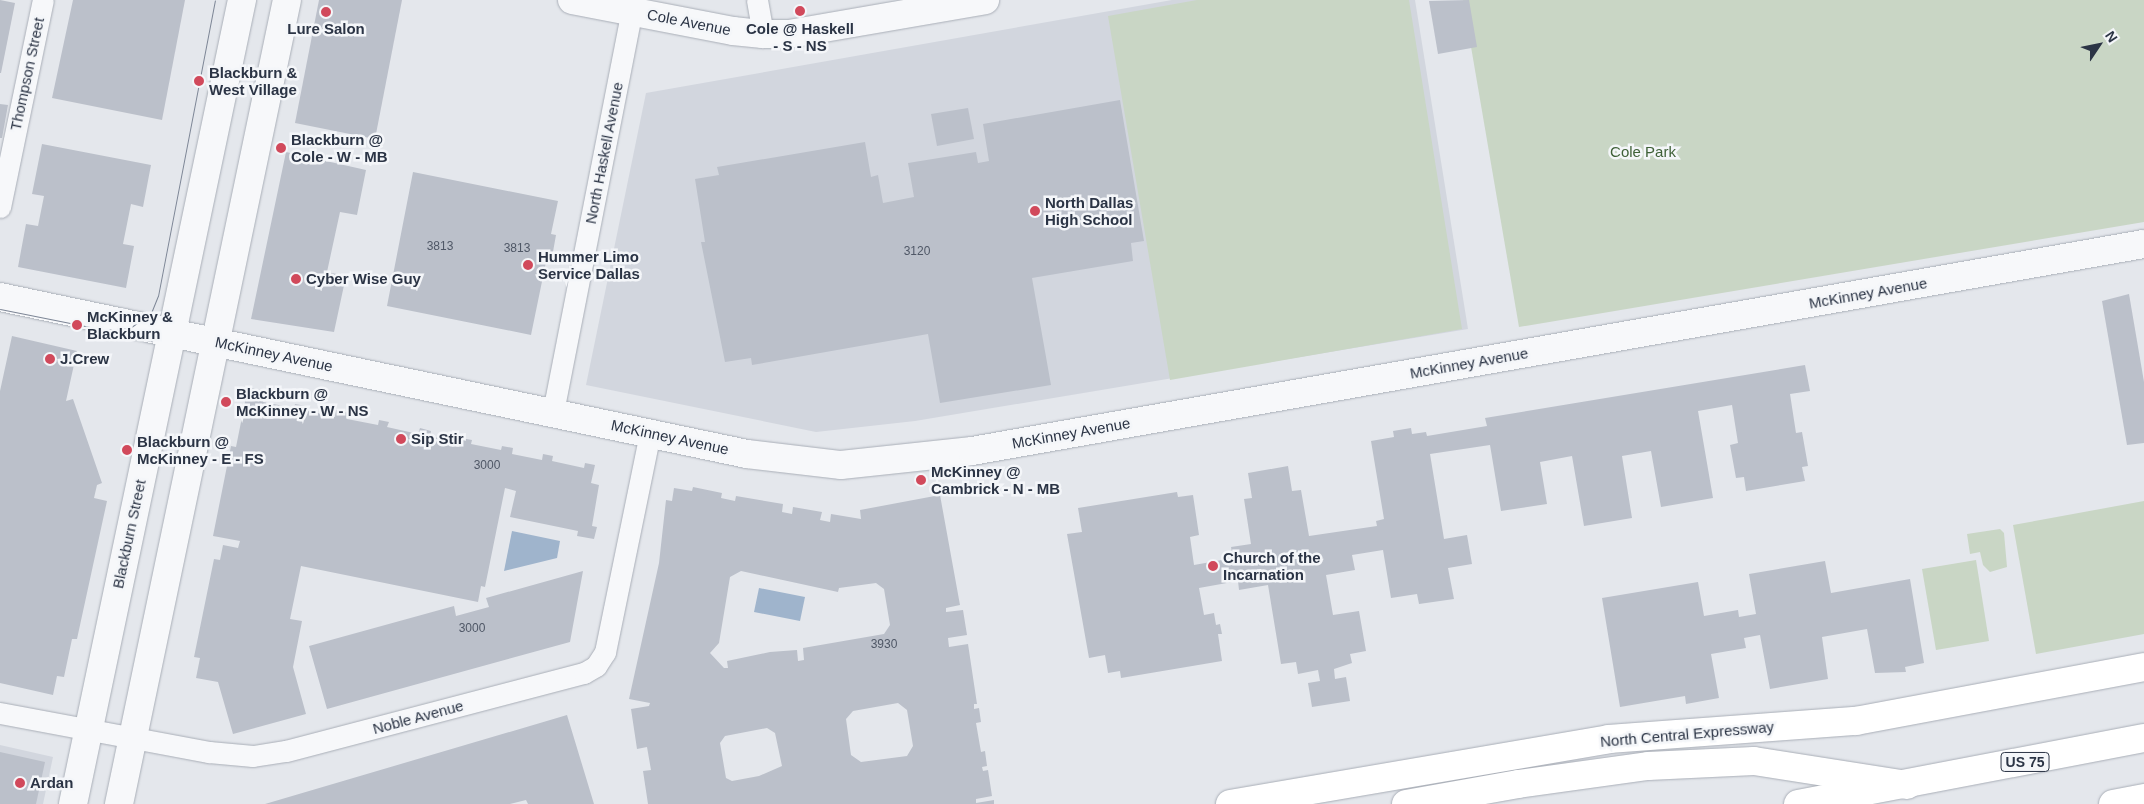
<!DOCTYPE html>
<style>
body{margin:0}
#map{position:relative;width:2144px;height:804px;overflow:hidden;background:#e4e7ec;font-family:Helvetica,sans-serif}
div>[style]{position:absolute}
.built>*{inset:0;background:#d2d6de}
.green>*{inset:0;background:#c9d6c5}
.water>*{inset:0;background:#9fb4cc}
.building>*{inset:0;background:#bbc0ca}
.roads{filter:drop-shadow(0 0 1px #a9aeb7) drop-shadow(0 0 1px #a9aeb7)}
.minor>*{height:21px;margin:-10.5px;padding:0 10.5px;transform-origin:10.5px;border-radius:10.5px;background:#f7f8fa}
.tertiary>*{height:28px;margin:-14px;padding:0 14px;transform-origin:14px;border-radius:14px;background:#f7f8fa}
.secondary>*{height:28px;margin:-14px;padding:0 14px;transform-origin:14px;border-radius:14px;background:#fff}
.motorway>*{height:28px;margin:-14px;padding:0 14px;transform-origin:14px;border-radius:14px;background:#fff}
.tram>*{height:1px;margin:-0.5px;padding:0 0.5px;transform-origin:0.5px;border-radius:0.5px;background:#7d8696}
.dots>*{width:14px;height:14px;translate:-50% -50%;box-sizing:border-box;border:2px solid #f4f6f9;border-radius:50%}
span{translate:-50% -50%;white-space:nowrap;text-align:center;line-height:1.15;-webkit-text-stroke:5px #f4f6f9;paint-order:stroke}
.number-label{font-size:12px;color:#4f5766}
.number-label span{-webkit-text-stroke-width:0}
.shield-label span{padding:1px 4px;background:#f4f6f9;border:1px solid;border-radius:4px;-webkit-text-stroke-width:0}
.shield-label{font-size:14px;color:#2b3445;font-weight:700}
.street-label{font-size:15px;color:#2b3445}
.poi-label{font-size:15px;color:#2b3445;font-weight:700}
.left{translate:0 -50%;text-align:left}
.park-label{font-size:15px;color:#3f6138}
.north{position:absolute;left:2074px;top:20px;width:50px;height:50px;-webkit-text-stroke:4px #f4f6f9;paint-order:stroke;rotate:56deg;font-size:14px;font-weight:700;line-height:20px;text-align:center;color:#2b3445}
.north::after{content:'';display:block;margin:auto;width:18px;height:22px;background:#2b3445;clip-path:polygon(50% 0,100% 100%,50% 72%,0 100%)}
</style>
<div id="map">
<div class="built">
<i style="clip-path:polygon(1172px 0,1415px 0,1468px 329px,915px 421px,816px 432px,586px 385px,646px 93px)"></i>
<i style="clip-path:polygon(0 745px,53px 757px,43px 804px,0 804px)"></i>
</div>
<div class="green">
<i style="clip-path:polygon(1197px 0,1409px 0,1462px 329px,1170px 380px,1108px 16px)"></i>
<i style="clip-path:polygon(1463px 0,2144px 0,2144px 222px,1519px 327px)"></i>
<i style="clip-path:polygon(2144px 501px,2144px 634px,2036px 654px,2013px 525px)"></i>
<i style="clip-path:polygon(2000px 529px,2004px 533px,2007px 567px,1990px 572px,1983px 565px,1980px 552px,1970px 554px,1967px 534px)"></i>
<i style="clip-path:polygon(1976px 560px,1989px 641px,1936px 650px,1922px 569px)"></i>
</div>
<div class="water">
<i style="clip-path:polygon(512px 531px,560px 541px,557px 558px,504px 571px)"></i>
<i style="clip-path:polygon(759px 588px,805px 597px,800px 621px,754px 612px)"></i>
</div>
<div class="building">
<i style="clip-path:polygon(0 0,15px 3px,1px 73px,0 73px)"></i>
<i style="clip-path:polygon(73px 0,185px 0,162px 120px,52px 98px)"></i>
<i style="clip-path:polygon(319px 0,402px 0,375px 139px,295px 123px)"></i>
<i style="clip-path:polygon(1469px 0,1477px 47px,1438px 54px,1429px 1px)"></i>
<i style="clip-path:polygon(1120px 100px,1144px 241px,1131px 243px,1133px 261px,1032px 278px,1051px 385px,940px 403px,928px 334px,752px 365px,751px 358px,725px 362px,701px 242px,705px 242px,695px 179px,719px 175px,717px 167px,865px 142px,871px 177px,878px 175px,883px 203px,914px 197px,908px 163px,976px 152px,978px 163px,989px 161px,983px 124px)"></i>
<i style="clip-path:polygon(0 104px,8px 105px,2px 138px,0 138px)"></i>
<i style="clip-path:polygon(968px 108px,974px 139px,937px 146px,931px 114px)"></i>
<i style="clip-path:polygon(42px 144px,151px 165px,143px 207px,131px 204px,123px 244px,134px 246px,126px 288px,18px 267px,26px 224px,38px 226px,44px 196px,32px 194px)"></i>
<i style="clip-path:polygon(286px 152px,366px 170px,357px 215px,340px 212px,327px 272px,346px 276px,334px 332px,251px 319px)"></i>
<i style="clip-path:polygon(413px 172px,558px 201px,551px 234px,556px 235px,551px 263px,546px 262px,531px 335px,387px 306px)"></i>
<i style="clip-path:polygon(2129px 294px,2144px 382px,2144px 443px,2127px 445px,2102px 301px)"></i>
<i style="clip-path:polygon(12px 336px,77px 351px,66px 401px,73px 399px,102px 483px,97px 485px,94px 498px,107px 501px,77px 639px,72px 639px,64px 677px,57px 676px,53px 695px,0 683px,0 391px)"></i>
<i style="clip-path:polygon(1805px 365px,1810px 391px,1790px 394px,1796px 433px,1802px 432px,1808px 466px,1802px 467px,1805px 481px,1746px 491px,1744px 477px,1736px 478px,1730px 445px,1738px 443px,1732px 405px,1698px 411px,1713px 498px,1661px 507px,1651px 451px,1622px 456px,1632px 518px,1584px 526px,1572px 456px,1540px 462px,1547px 504px,1501px 511px,1490px 445px,1430px 454px,1444px 539px,1467px 535px,1472px 564px,1448px 568px,1454px 599px,1419px 604px,1417px 594px,1391px 598px,1383px 550px,1352px 555px,1355px 570px,1326px 575px,1333px 615px,1359px 611px,1366px 651px,1350px 654px,1352px 663px,1334px 669px,1335px 679px,1346px 677px,1350px 701px,1312px 707px,1308px 683px,1320px 681px,1318px 670px,1298px 674px,1296px 662px,1281px 664px,1268px 585px,1239px 590px,1238px 581px,1199px 588px,1204px 615px,1214px 613px,1216px 625px,1220px 624px,1222px 634px,1218px 634px,1222px 661px,1121px 678px,1120px 671px,1108px 673px,1105px 655px,1089px 658px,1067px 534px,1082px 532px,1078px 508px,1177px 492px,1178px 497px,1193px 495px,1199px 535px,1190px 537px,1194px 565px,1233px 558px,1231px 547px,1251px 544px,1244px 499px,1252px 498px,1248px 473px,1288px 466px,1292px 491px,1301px 490px,1309px 536px,1377px 526px,1376px 521px,1384px 519px,1371px 441px,1394px 437px,1393px 431px,1411px 428px,1412px 434px,1426px 432px,1427px 436px,1487px 426px,1485px 418px)"></i>
<i style="clip-path:polygon(248px 387px,265px 391px,263px 402px,294px 408px,295px 404px,306px 406px,305px 410px,335px 417px,336px 410px,349px 413px,347px 419px,378px 425px,379px 420px,389px 422px,387px 427px,418px 434px,420px 428px,431px 431px,430px 436px,460px 443px,461px 438px,472px 440px,471px 444px,501px 450px,502px 446px,513px 448px,512px 454px,542px 460px,543px 454px,553px 456px,552px 461px,584px 468px,585px 463px,595px 465px,591px 483px,599px 485px,592px 526px,597px 527px,594px 539px,577px 536px,578px 531px,510px 517px,516px 491px,505px 488px,485px 587px,481px 586px,478px 602px,301px 566px,290px 619px,302px 621px,293px 667px,306px 714px,233px 734px,218px 682px,196px 678px,200px 658px,194px 657px,214px 559px,220px 560px,223px 545px,238px 548px,240px 541px,213px 536px,231px 446px,236px 447px)"></i>
<i style="clip-path:polygon(evenodd,693px 487px,722px 493px,721px 498px,735px 501px,736px 496px,783px 504px,782px 512px,792px 514px,793px 507px,822px 512px,820px 520px,830px 522px,831px 514px,861px 519px,860px 510px,940px 495px,960px 605px,946px 608px,946px 612px,963px 610px,967px 635px,948px 638px,949px 647px,968px 644px,977px 704px,974px 704px,974px 709px,979px 708px,981px 722px,976px 723px,981px 752px,985px 751px,987px 766px,982px 767px,983px 771px,988px 770px,992px 796px,976px 799px,976px 803px,994px 800px,994px 804px,648px 804px,643px 771px,651px 770px,647px 747px,637px 749px,631px 709px,649px 706px,650px 703px,629px 699px,659px 563px,666px 500px,672px 501px,674px 488px,692px 491px,693px 487px,741px 571px,838px 592px,839px 588px,876px 583px,884px 589px,890px 625px,884px 634px,803px 648px,804px 660px,798px 661px,797px 650px,770px 652px,727px 661px,728px 668px,724px 668px,710px 653px,719px 643px,730px 577px,741px 571px,693px 487px,898px 703px,907px 710px,913px 746px,907px 756px,861px 762px,851px 755px,846px 719px,853px 711px,898px 703px,693px 487px,767px 728px,775px 733px,782px 766px,759px 776px,732px 781px,726px 778px,720px 743px,725px 736px,767px 728px)"></i>
<i style="clip-path:polygon(1825px 561px,1831px 593px,1910px 579px,1924px 663px,1905px 667px,1906px 672px,1875px 673px,1867px 629px,1822px 637px,1828px 679px,1770px 689px,1760px 635px,1744px 638px,1746px 648px,1711px 654px,1719px 698px,1686px 704px,1685px 696px,1620px 707px,1602px 598px,1698px 582px,1704px 616px,1738px 610px,1739px 617px,1756px 614px,1749px 574px)"></i>
<i style="clip-path:polygon(583px 571px,570px 642px,327px 709px,309px 646px,454px 606px,456px 616px,489px 607px,486px 598px)"></i>
<i style="clip-path:polygon(567px 715px,594px 804px,528px 804px,526px 800px,510px 804px,265px 804px)"></i>
<i style="clip-path:polygon(0 752px,45px 762px,36px 804px,0 804px)"></i>
</div>
<div class="roads">
<div class="minor">
<i style="left:757px;top:0;width:35px;rotate:80deg"></i>
<i style="left:0;top:207px;width:211px;rotate:-78.3deg"></i>
<i style="left:553px;top:412px;width:409px;rotate:-78.9deg"></i>
<i style="left:0;top:713px;width:213px;rotate:10.6deg"></i>
<i style="left:209px;top:752px;width:44px;rotate:5.2deg"></i>
<i style="left:253px;top:756px;width:33px;rotate:-9deg"></i>
<i style="left:286px;top:751px;width:308px;rotate:-14.7deg"></i>
<i style="left:584px;top:673px;width:14px;rotate:-30deg"></i>
<i style="left:596px;top:666px;width:17px;rotate:-57deg"></i>
<i style="left:605px;top:652px;width:224px;rotate:-78.4deg"></i>
</div>
<div class="tertiary">
<i style="left:572px;top:0;width:164px;rotate:10.9deg"></i>
<i style="left:733px;top:31px;width:30px;rotate:6deg"></i>
<i style="left:763px;top:34px;width:26px"></i>
<i style="left:789px;top:34px;width:199px;rotate:-9.8deg"></i>
<i style="left:0;top:297px;width:763px;rotate:11.87deg"></i>
<i style="left:747px;top:454px;width:95px;rotate:6.7deg"></i>
<i style="left:841px;top:465px;width:132px;rotate:-6.1deg"></i>
<i style="left:972px;top:451px;width:1190px;rotate:-10.02deg"></i>
<i style="left:73px;top:804px;width:822px;rotate:-78.13deg"></i>
<i style="left:119px;top:804px;width:821px;rotate:-78.2deg"></i>
</div>
<div class="secondary">
<i style="left:1230px;top:804px;width:385px;rotate:-9.7deg"></i>
<i style="left:1609px;top:739px;width:248px;rotate:-4.2deg"></i>
<i style="left:1856px;top:721px;width:293px;rotate:-10.6deg"></i>
</div>
<div class="motorway">
<i style="left:1406px;top:804px;width:114px;rotate:-10.1deg"></i>
<i style="left:1518px;top:784px;width:131px;rotate:-7.9deg"></i>
<i style="left:1648px;top:766px;width:106px;rotate:-2.7deg"></i>
<i style="left:1754px;top:761px;width:155px;rotate:8.9deg"></i>
<i style="left:1798px;top:804px;width:352px;rotate:-10.8deg"></i>
<i style="left:2113px;top:804px;width:32px;rotate:-11deg"></i>
</div>
</div>
<div class="tram">
<i style="left:0;top:309px;width:107px;rotate:11.3deg"></i>
<i style="left:105px;top:330px;width:25px;rotate:-5deg"></i>
<i style="left:130px;top:328px;width:26px;rotate:-36deg"></i>
<i style="left:151px;top:313px;width:18px;rotate:-68deg"></i>
<i style="left:158px;top:296px;width:301px;rotate:-79.1deg"></i>
<i style="left:113px;top:333px;width:40px;rotate:12deg"></i>
</div>
<div class="dots">
<i style="left:800px;top:11px;background:#d1495b"></i>
<i style="left:326px;top:12px;background:#d1495b"></i>
<i style="left:199px;top:81px;background:#d1495b"></i>
<i style="left:281px;top:148px;background:#d1495b"></i>
<i style="left:1035px;top:211px;background:#d1495b"></i>
<i style="left:528px;top:265px;background:#d1495b"></i>
<i style="left:296px;top:279px;background:#d1495b"></i>
<i style="left:77px;top:325px;background:#d1495b"></i>
<i style="left:50px;top:359px;background:#d1495b"></i>
<i style="left:226px;top:402px;background:#d1495b"></i>
<i style="left:401px;top:439px;background:#d1495b"></i>
<i style="left:127px;top:450px;background:#d1495b"></i>
<i style="left:921px;top:480px;background:#d1495b"></i>
<i style="left:1213px;top:566px;background:#d1495b"></i>
<i style="left:20px;top:783px;background:#d1495b"></i>
</div>
<div class="number-label">
<span style="left:440px;top:247px">3813</span>
<span style="left:517px;top:249px">3813</span>
<span style="left:917px;top:252px">3120</span>
<span style="left:487px;top:466px">3000</span>
<span style="left:472px;top:629px">3000</span>
<span style="left:884px;top:645px">3930</span>
</div>
<div class="shield-label">
<span style="left:2025px;top:762px">US 75</span>
</div>
<div class="street-label">
<span style="left:689px;top:22px;rotate:11deg">Cole Avenue</span>
<span style="left:27px;top:74px;rotate:-78deg">Thompson Street</span>
<span style="left:604px;top:153px;rotate:-79deg">North Haskell Avenue</span>
<span style="left:1868px;top:293px;rotate:-10deg">McKinney Avenue</span>
<span style="left:274px;top:354px;rotate:12deg">McKinney Avenue</span>
<span style="left:1469px;top:363px;rotate:-10deg">McKinney Avenue</span>
<span style="left:1071px;top:433px;rotate:-10deg">McKinney Avenue</span>
<span style="left:670px;top:437px;rotate:12deg">McKinney Avenue</span>
<span style="left:129px;top:534px;rotate:-78deg">Blackburn Street</span>
<span style="left:418px;top:717px;rotate:-15deg">Noble Avenue</span>
<span style="left:1687px;top:734px;rotate:-5deg">North Central Expressway</span>
</div>
<div class="poi-label">
<span style="left:800px;top:37px">Cole @ Haskell<br>- S - NS</span>
<span style="left:326px;top:29px">Lure Salon</span>
<span class="left" style="left:209px;top:81px">Blackburn &amp;<br>West Village</span>
<span class="left" style="left:291px;top:148px">Blackburn @<br>Cole - W - MB</span>
<span class="left" style="left:1045px;top:211px">North Dallas<br>High School</span>
<span class="left" style="left:538px;top:265px">Hummer Limo<br>Service Dallas</span>
<span class="left" style="left:306px;top:279px">Cyber Wise Guy</span>
<span class="left" style="left:87px;top:325px">McKinney &amp;<br>Blackburn</span>
<span class="left" style="left:60px;top:359px">J.Crew</span>
<span class="left" style="left:236px;top:402px">Blackburn @<br>McKinney - W - NS</span>
<span class="left" style="left:411px;top:439px">Sip Stir</span>
<span class="left" style="left:137px;top:450px">Blackburn @<br>McKinney - E - FS</span>
<span class="left" style="left:931px;top:480px">McKinney @<br>Cambrick - N - MB</span>
<span class="left" style="left:1223px;top:566px">Church of the<br>Incarnation</span>
<span class="left" style="left:30px;top:783px">Ardan</span>
</div>
<div class="park-label">
<span style="left:1643px;top:152px">Cole Park</span>
</div>
<div class="north">N</div>
</div>
